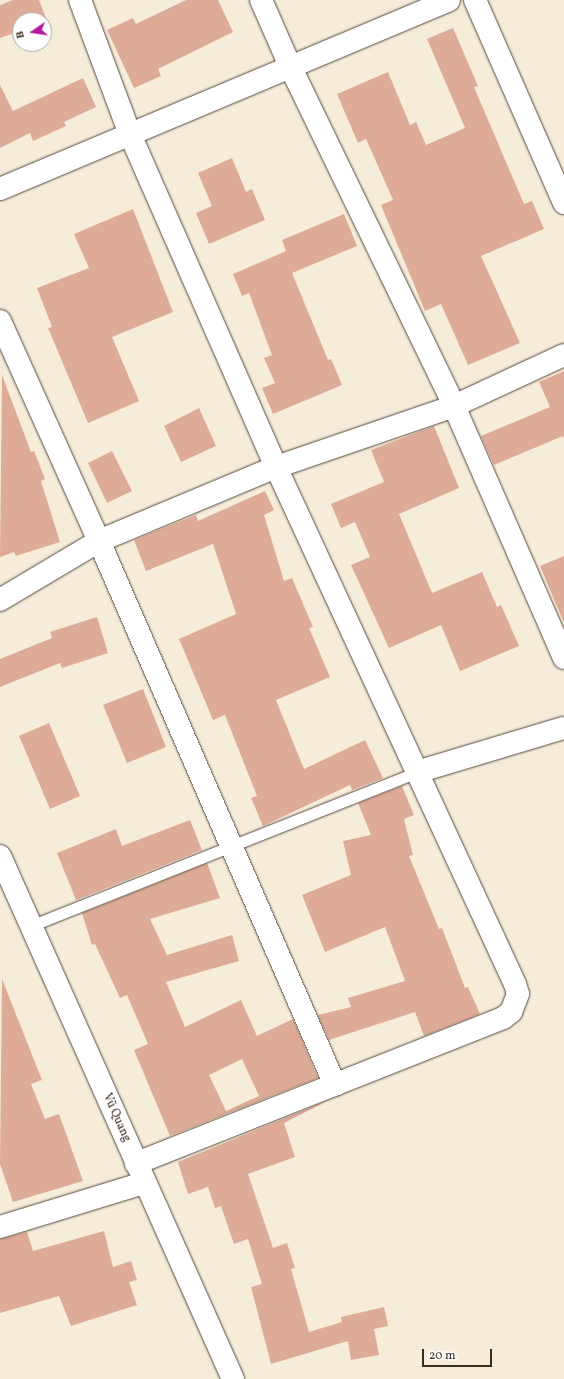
<!DOCTYPE html>
<meta charset="utf-8">
<style>
body{margin:0}
#map{position:relative;width:564px;height:1379px;overflow:hidden;background:#f5edda;font-family:Vollkorn,serif}
div>[style]{position:absolute}
.building>*{inset:0;background:#dfab99}
.roads{filter:drop-shadow(0 0 1px #57473a) drop-shadow(0 0 1px #57473a)}
.lane>*{height:11px;margin:-5.5px;padding:0 5.5px;transform-origin:5.5px;border-radius:5.5px;background:#fff}
.street>*{height:22px;margin:-11px;padding:0 11px;transform-origin:11px;border-radius:11px;background:#fff}
.secondary>*{height:22px;margin:-11px;padding:0 11px;transform-origin:11px;border-radius:11px;background:#fff}
span{translate:-50% -50%;white-space:nowrap;text-align:center;line-height:1.15;-webkit-text-stroke:3px #fff;paint-order:stroke}
.street-label{font-size:12px;color:#3b2a1e}
.north{position:absolute;left:12px;top:12px;width:40px;height:40px;box-sizing:border-box;background:#fff;border:1px solid #b1aaa5;border-radius:50%;rotate:257deg;font-size:11px;font-weight:700;line-height:16px;text-align:center;color:#3b2a1e}
.north::after{content:'';display:block;margin:auto;width:14px;height:18px;background:#b5179e;clip-path:polygon(50% 0,100% 100%,50% 72%,0 100%)}
.scale{position:absolute;left:422px;top:1349px;width:70px;height:18px;box-sizing:border-box;border:2px solid #3b2a1e;border-top:0;padding-left:5px;font-size:12px;line-height:14px;white-space:nowrap;color:#3b2a1e;-webkit-text-stroke:3px #fff;paint-order:stroke}
</style>
<div id="map">
<div class="building">
<i style="clip-path:polygon(13px 0,39px 0,47px 21px,20px 20px,20px 31px,0 38px,0 5px)"></i>
<i style="clip-path:polygon(186px 0,218px 0,233px 32px,158px 69px,161px 76px,134px 88px,107px 30px,133px 18px,136px 24px)"></i>
<i style="clip-path:polygon(453px 28px,478px 86px,474px 87px,524px 204px,532px 201px,544px 229px,481px 256px,520px 343px,468px 365px,441px 304px,425px 311px,381px 205px,393px 200px,366px 139px,358px 143px,337px 94px,388px 72px,410px 125px,416px 122px,426px 145px,465px 128px,427px 39px)"></i>
<i style="clip-path:polygon(83px 78px,96px 107px,64px 122px,66px 126px,33px 141px,30px 133px,0 148px,0 85px,13px 111px)"></i>
<i style="clip-path:polygon(232px 158px,246px 192px,252px 189px,265px 220px,209px 244px,196px 213px,212px 206px,198px 173px)"></i>
<i style="clip-path:polygon(133px 209px,173px 312px,112px 337px,139px 401px,88px 423px,48px 328px,52px 327px,37px 288px,89px 268px,74px 234px)"></i>
<i style="clip-path:polygon(344px 214px,357px 246px,292px 273px,328px 360px,331px 359px,342px 385px,273px 414px,262px 388px,275px 383px,264px 358px,272px 355px,249px 293px,242px 296px,233px 274px,286px 251px,282px 240px)"></i>
<i style="clip-path:polygon(564px 371px,564px 439px,563px 436px,494px 465px,481px 436px,550px 407px,539px 382px)"></i>
<i style="clip-path:polygon(2px 375px,31px 452px,34px 451px,45px 479px,41px 481px,60px 542px,16px 556px,14px 552px,0 557px)"></i>
<i style="clip-path:polygon(199px 408px,216px 446px,181px 462px,164px 426px)"></i>
<i style="clip-path:polygon(434px 426px,459px 488px,399px 514px,432px 593px,482px 572px,497px 607px,501px 605px,519px 646px,460px 671px,441px 625px,389px 648px,351px 565px,370px 557px,355px 522px,341px 528px,331px 504px,384px 482px,371px 450px)"></i>
<i style="clip-path:polygon(112px 451px,132px 491px,107px 503px,88px 463px)"></i>
<i style="clip-path:polygon(265px 491px,274px 510px,264px 515px,284px 581px,292px 578px,313px 627px,309px 628px,330px 677px,276px 700px,304px 769px,365px 740px,383px 778px,352px 790px,350px 785px,263px 826px,251px 798px,257px 796px,225px 715px,213px 720px,179px 639px,236px 614px,213px 544px,146px 571px,134px 540px,196px 515px,198px 521px)"></i>
<i style="clip-path:polygon(564px 556px,564px 623px,540px 566px)"></i>
<i style="clip-path:polygon(97px 617px,108px 653px,62px 668px,60px 663px,0 687px,0 659px,52px 638px,50px 632px)"></i>
<i style="clip-path:polygon(143px 689px,166px 747px,127px 763px,103px 705px)"></i>
<i style="clip-path:polygon(49px 723px,80px 796px,50px 809px,19px 736px)"></i>
<i style="clip-path:polygon(402px 786px,414px 815px,404px 819px,413px 855px,409px 856px,439px 929px,442px 928px,465px 988px,468px 987px,480px 1014px,424px 1036px,415px 1012px,329px 1040px,318px 1015px,351px 1007px,348px 998px,405px 981px,385px 927px,325px 952px,302px 895px,351px 875px,343px 841px,371px 835px,358px 803px)"></i>
<i style="clip-path:polygon(190px 820px,202px 850px,76px 900px,57px 853px,116px 829px,122px 846px)"></i>
<i style="clip-path:polygon(evenodd,207px 863px,220px 898px,150px 919px,167px 955px,232px 935px,239px 961px,166px 982px,185px 1027px,241px 1000px,257px 1036px,293px 1019px,318px 1078px,170px 1136px,134px 1050px,148px 1044px,127px 995px,120px 998px,95px 944px,92px 945px,82px 913px,207px 863px,242px 1059px,259px 1096px,226px 1111px,209px 1075px,242px 1059px)"></i>
<i style="clip-path:polygon(2px 979px,42px 1080px,31px 1084px,45px 1119px,59px 1114px,83px 1181px,13px 1202px,0 1164px)"></i>
<i style="clip-path:polygon(329px 1100px,284px 1123px,295px 1157px,248px 1174px,273px 1248px,287px 1243px,295px 1268px,291px 1269px,309px 1332px,342px 1322px,341px 1317px,384px 1307px,388px 1326px,374px 1329px,379px 1355px,351px 1360px,348px 1341px,271px 1364px,251px 1287px,262px 1284px,248px 1239px,234px 1244px,221px 1206px,215px 1208px,208px 1187px,188px 1194px,178px 1162px)"></i>
<i style="clip-path:polygon(104px 1231px,113px 1267px,131px 1261px,137px 1280px,129px 1282px,137px 1305px,71px 1326px,59px 1296px,0 1313px,0 1239px,27px 1232px,33px 1251px)"></i>
</div>
<div class="roads">
<div class="lane">
<i style="left:30px;top:926px;width:417px;rotate:-21.7deg"></i>
</div>
<div class="street">
<i style="left:80px;top:0;width:141px;rotate:69.6deg"></i>
<i style="left:129px;top:132px;width:366px;rotate:66.3deg"></i>
<i style="left:276px;top:467px;width:570px;rotate:65.19deg"></i>
<i style="left:515px;top:984px;width:10px;rotate:73deg"></i>
<i style="left:518px;top:994px;width:19px;rotate:111deg"></i>
<i style="left:511px;top:1012px;width:10px;rotate:143deg"></i>
<i style="left:503px;top:1018px;width:395px;rotate:158.4deg"></i>
<i style="left:261px;top:0;width:72px;rotate:66.3deg"></i>
<i style="left:290px;top:66px;width:377px;rotate:64.2deg"></i>
<i style="left:454px;top:406px;width:275px;rotate:66.4deg"></i>
<i style="left:475px;top:0;width:222px;rotate:66.3deg"></i>
<i style="left:0;top:189px;width:487px;rotate:-22.8deg"></i>
<i style="left:0;top:321px;width:241px;rotate:65.8deg"></i>
<i style="left:99px;top:541px;width:593px;rotate:66.55deg"></i>
<i style="left:0;top:600px;width:115px;rotate:-30.8deg"></i>
<i style="left:99px;top:541px;width:192px;rotate:-22.7deg"></i>
<i style="left:276px;top:467px;width:188px;rotate:-18.9deg"></i>
<i style="left:454px;top:406px;width:121px;rotate:-24.9deg"></i>
<i style="left:417px;top:772px;width:153px;rotate:-16.7deg"></i>
<i style="left:0;top:1227px;width:151px;rotate:-17deg"></i>
</div>
<div class="secondary">
<i style="left:0;top:856px;width:573px;rotate:65.99deg"></i>
</div>
</div>
<div class="street-label">
<span style="left:116px;top:1118px;rotate:66deg">Vũ Quang</span>
</div>
<div class="north">B</div>
<div class="scale">20 m</div>
</div>
